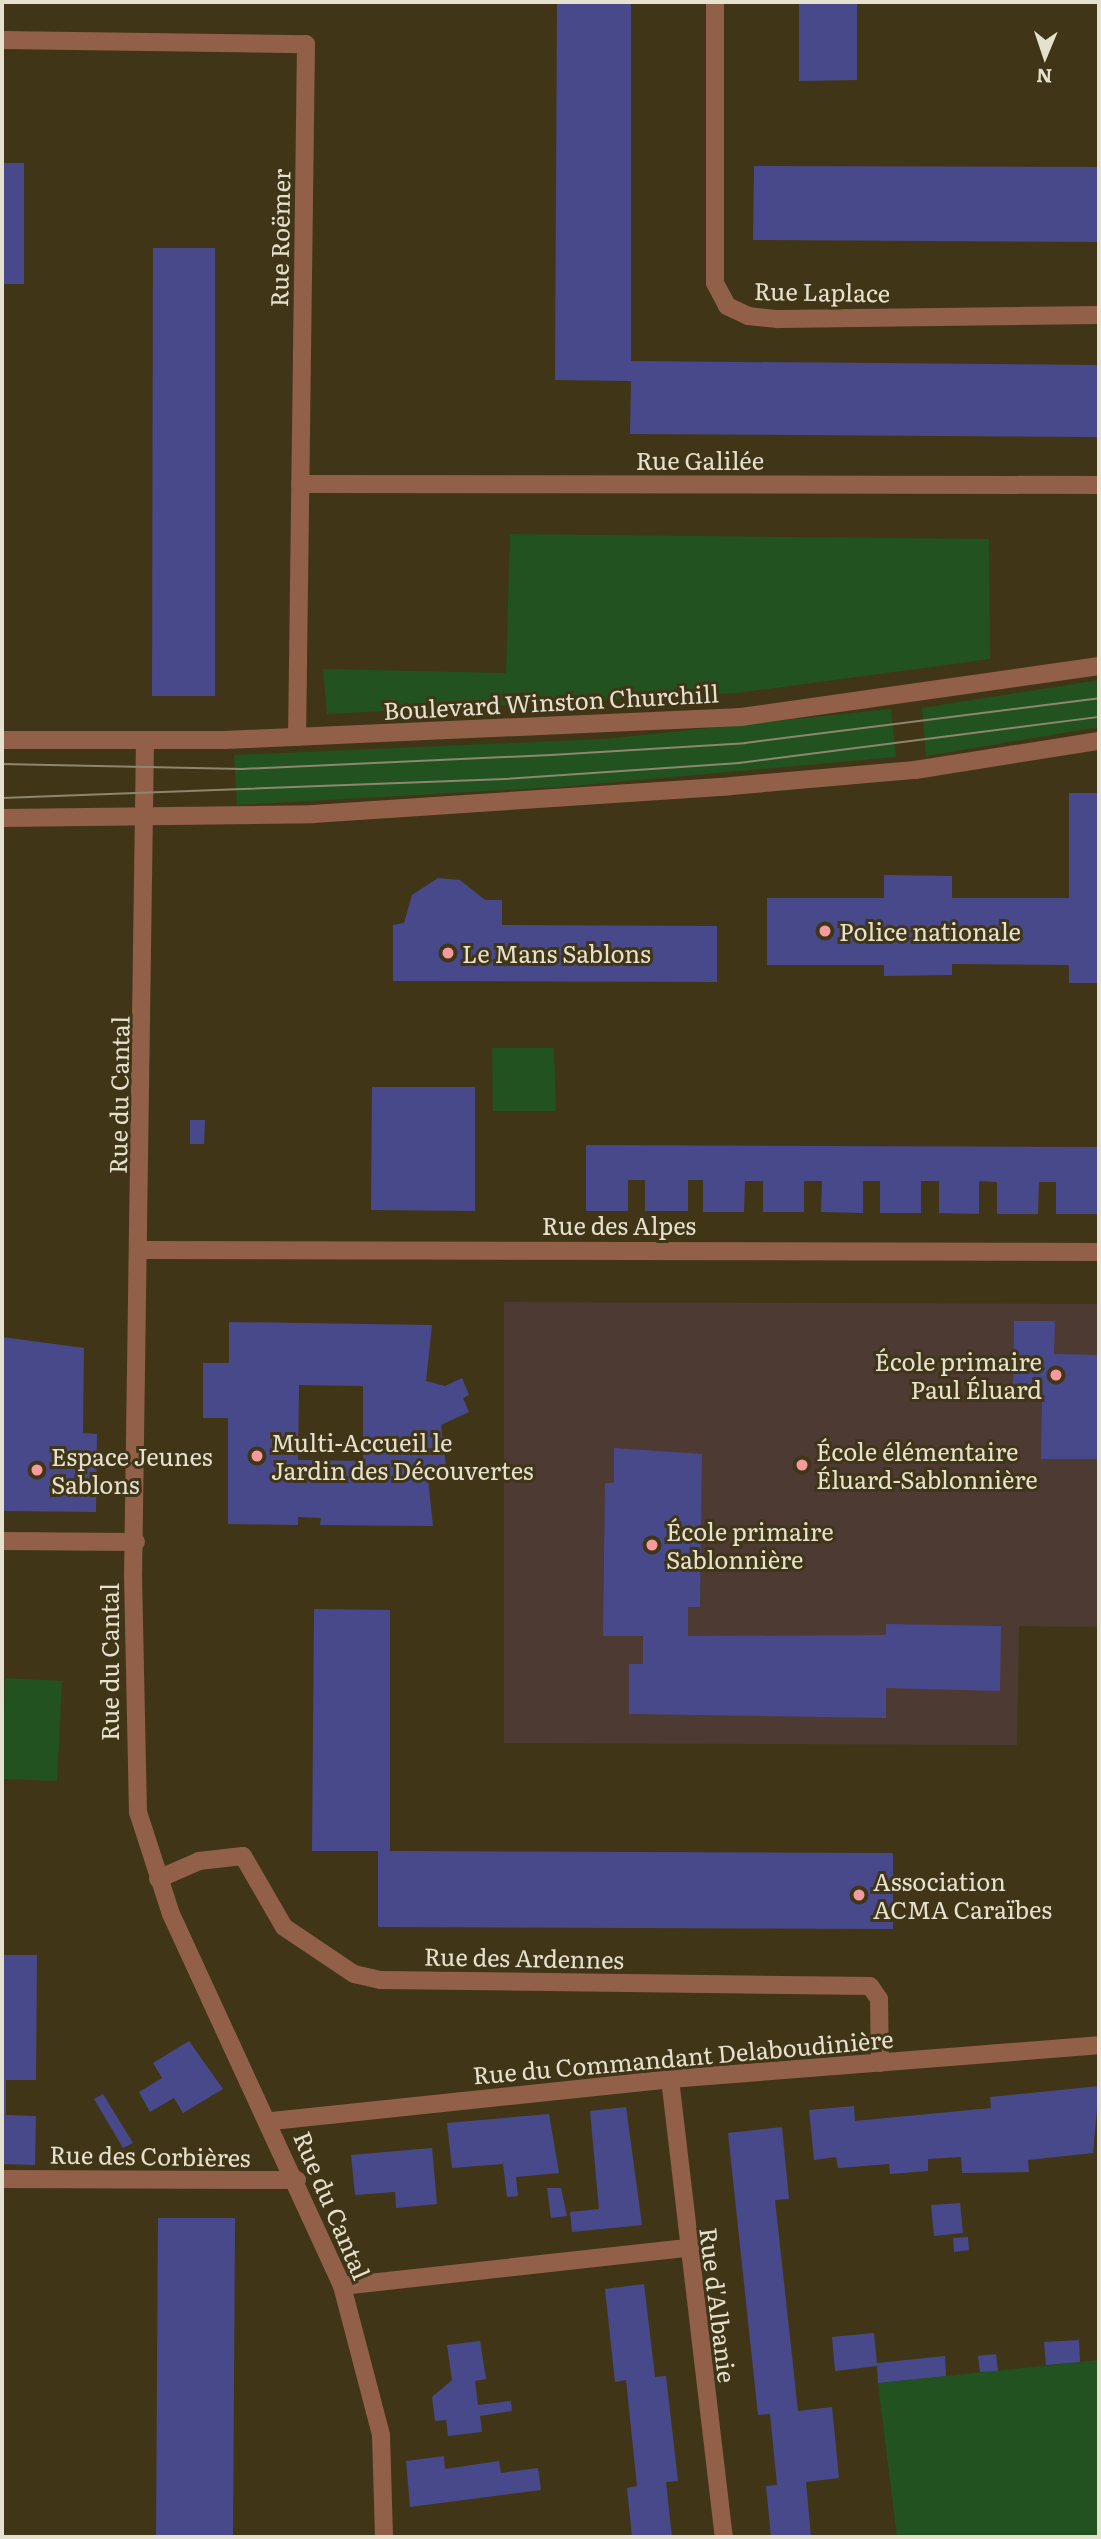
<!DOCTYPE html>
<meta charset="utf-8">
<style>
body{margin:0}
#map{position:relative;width:1101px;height:2539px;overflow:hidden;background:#403617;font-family:Literata,serif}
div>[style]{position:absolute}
.education>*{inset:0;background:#4d3a32}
.green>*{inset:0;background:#225220}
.building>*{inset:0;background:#48498a}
.minor>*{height:18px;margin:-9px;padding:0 9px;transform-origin:9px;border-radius:9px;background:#925f49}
.tram>*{height:2px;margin:-1px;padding:0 1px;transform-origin:1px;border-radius:1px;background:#8e876e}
.dots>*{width:19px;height:19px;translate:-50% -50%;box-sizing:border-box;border:4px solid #403617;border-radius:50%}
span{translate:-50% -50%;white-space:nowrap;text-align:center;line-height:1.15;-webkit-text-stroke:6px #403617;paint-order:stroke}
.street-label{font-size:24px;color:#e6e1cf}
.poi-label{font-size:24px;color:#e6e1cf}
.left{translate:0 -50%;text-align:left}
.right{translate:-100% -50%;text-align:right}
.frame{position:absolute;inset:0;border:4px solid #e6e1cf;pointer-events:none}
.north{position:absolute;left:1010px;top:21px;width:70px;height:70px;-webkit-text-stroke:5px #403617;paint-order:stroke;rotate:182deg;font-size:19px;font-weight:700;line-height:28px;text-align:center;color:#e6e1cf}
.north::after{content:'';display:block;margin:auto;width:24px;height:32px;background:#e6e1cf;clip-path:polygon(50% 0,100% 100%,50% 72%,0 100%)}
</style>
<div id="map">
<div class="education">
<i style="clip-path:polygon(504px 1302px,1099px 1304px,1099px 1627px,1019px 1626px,1017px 1745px,504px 1743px)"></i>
</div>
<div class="green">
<i style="clip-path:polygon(510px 534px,989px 539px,990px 659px,737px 693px,327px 714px,323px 669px,506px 673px)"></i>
<i style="clip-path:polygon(1099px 680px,1099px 727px,926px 756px,922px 708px)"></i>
<i style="clip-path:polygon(891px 709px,896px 757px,561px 787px,237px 805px,234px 755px,605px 739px)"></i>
<i style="clip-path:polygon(492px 1048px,554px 1048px,556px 1111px,493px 1111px)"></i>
<i style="clip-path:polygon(5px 1678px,62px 1681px,57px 1781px,2px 1779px)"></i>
<i style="clip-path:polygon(1099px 2360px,1099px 2537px,897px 2537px,878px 2383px)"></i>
</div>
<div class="building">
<i style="clip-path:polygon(557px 2px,631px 2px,631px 361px,1099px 365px,1099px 437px,630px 434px,631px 381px,555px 380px)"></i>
<i style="clip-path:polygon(799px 2px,857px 2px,857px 80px,799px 81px)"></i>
<i style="clip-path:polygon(2px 163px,24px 163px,24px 284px,2px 284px)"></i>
<i style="clip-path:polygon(754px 166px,1099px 167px,1099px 242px,753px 240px)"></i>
<i style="clip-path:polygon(153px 248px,215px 248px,215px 696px,152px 696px)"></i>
<i style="clip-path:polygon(1069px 793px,1099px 793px,1099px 983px,1069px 983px,1069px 965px,952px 964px,952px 975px,884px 976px,884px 965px,767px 965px,767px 898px,884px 898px,884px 875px,952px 876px,952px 898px,1069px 898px)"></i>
<i style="clip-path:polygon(438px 878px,460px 880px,485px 900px,502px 900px,502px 925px,717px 926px,717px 982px,393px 981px,393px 925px,404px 923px,412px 895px)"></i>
<i style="clip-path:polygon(372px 1087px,475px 1087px,475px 1211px,371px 1210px)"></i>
<i style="clip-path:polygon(190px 1120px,205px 1120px,204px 1144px,190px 1144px)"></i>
<i style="clip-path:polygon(586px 1145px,1099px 1147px,1097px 1214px,1056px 1214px,1056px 1182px,1039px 1182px,1038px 1214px,997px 1214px,997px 1182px,979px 1181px,979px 1214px,939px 1213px,939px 1181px,921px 1181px,921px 1213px,880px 1213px,880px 1181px,863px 1181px,863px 1213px,821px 1212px,822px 1181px,804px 1181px,804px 1212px,763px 1212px,763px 1181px,745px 1181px,744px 1212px,703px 1212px,703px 1180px,688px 1180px,688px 1211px,645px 1211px,645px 1180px,628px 1180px,628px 1211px,586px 1211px)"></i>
<i style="clip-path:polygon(1014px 1321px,1055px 1321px,1054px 1354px,1099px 1355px,1099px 1459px,1041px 1459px,1042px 1397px,1013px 1396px)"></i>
<i style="clip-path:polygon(evenodd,229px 1322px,432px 1325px,426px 1381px,445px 1386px,462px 1378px,469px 1395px,463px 1398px,469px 1412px,441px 1425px,446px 1466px,427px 1470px,433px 1526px,320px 1525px,321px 1518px,298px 1517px,298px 1525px,228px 1524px,228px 1418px,203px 1418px,203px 1363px,229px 1363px,229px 1322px,299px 1385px,363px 1386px,363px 1461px,298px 1460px,299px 1385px)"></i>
<i style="clip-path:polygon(2px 1337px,84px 1348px,83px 1433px,97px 1434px,96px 1512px,2px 1511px)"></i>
<i style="clip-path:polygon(614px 1448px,702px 1454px,700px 1607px,688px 1607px,688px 1636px,886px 1635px,886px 1624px,1001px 1626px,1000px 1691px,886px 1688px,886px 1718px,629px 1714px,629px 1664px,643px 1664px,643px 1636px,603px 1636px,605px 1483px,614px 1483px)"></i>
<i style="clip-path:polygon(314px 1609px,390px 1610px,390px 1851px,893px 1853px,893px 1929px,378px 1927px,378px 1851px,312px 1851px)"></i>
<i style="clip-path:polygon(2px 1955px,37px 1955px,36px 2080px,6px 2080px,6px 2115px,36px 2116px,35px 2165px,2px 2164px)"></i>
<i style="clip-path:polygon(189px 2041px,223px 2089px,183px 2113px,174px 2098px,150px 2112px,139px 2092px,162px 2078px,153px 2063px)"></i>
<i style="clip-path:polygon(1099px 2086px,1093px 2153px,1028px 2160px,1029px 2172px,962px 2173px,961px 2157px,928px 2159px,928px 2171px,890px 2174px,889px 2164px,838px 2168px,836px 2157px,814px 2160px,809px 2110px,854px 2106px,855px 2121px,991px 2108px,990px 2097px)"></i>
<i style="clip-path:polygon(103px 2094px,133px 2143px,123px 2148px,94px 2099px)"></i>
<i style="clip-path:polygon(626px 2107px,642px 2225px,572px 2232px,570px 2212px,599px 2209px,590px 2111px)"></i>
<i style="clip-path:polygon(549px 2114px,559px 2173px,516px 2177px,518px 2196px,507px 2197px,503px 2164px,452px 2168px,447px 2123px)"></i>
<i style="clip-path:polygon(782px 2127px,789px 2199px,775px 2200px,798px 2411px,832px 2407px,839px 2478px,806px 2482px,811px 2537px,771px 2537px,766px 2486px,777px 2485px,770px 2414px,758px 2415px,728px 2133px)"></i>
<i style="clip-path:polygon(432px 2148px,437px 2204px,396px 2208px,395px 2192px,355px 2195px,351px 2155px)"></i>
<i style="clip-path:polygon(547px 2188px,561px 2188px,567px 2216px,551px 2218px)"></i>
<i style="clip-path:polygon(960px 2203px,963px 2233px,934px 2236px,931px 2205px)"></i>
<i style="clip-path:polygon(158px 2218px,235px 2218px,233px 2537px,156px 2537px)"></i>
<i style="clip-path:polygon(968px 2237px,969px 2250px,954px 2252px,953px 2238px)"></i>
<i style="clip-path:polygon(644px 2284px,655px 2377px,666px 2376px,678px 2481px,666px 2482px,672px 2537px,632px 2537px,627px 2488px,637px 2486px,626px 2380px,615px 2382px,605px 2289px)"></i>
<i style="clip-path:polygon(874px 2333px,877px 2363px,945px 2356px,946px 2376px,878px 2383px,877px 2366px,835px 2371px,832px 2337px)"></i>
<i style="clip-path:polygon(1079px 2340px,1080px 2362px,1046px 2365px,1044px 2342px)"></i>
<i style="clip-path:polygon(480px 2341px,486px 2379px,475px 2381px,478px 2405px,511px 2401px,512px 2411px,480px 2416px,482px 2432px,448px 2436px,446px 2420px,435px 2421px,432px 2397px,452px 2380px,447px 2345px)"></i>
<i style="clip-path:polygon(996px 2354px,998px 2371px,980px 2372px,978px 2356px)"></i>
<i style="clip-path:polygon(444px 2456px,445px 2469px,499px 2461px,501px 2473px,538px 2468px,541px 2490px,410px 2507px,406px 2461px)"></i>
</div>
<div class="minor">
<i style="left:715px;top:2px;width:281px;rotate:90deg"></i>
<i style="left:715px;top:283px;width:26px;rotate:62deg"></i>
<i style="left:727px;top:306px;width:23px;rotate:25deg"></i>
<i style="left:748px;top:316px;width:30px;rotate:6deg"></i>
<i style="left:778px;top:319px;width:321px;rotate:-0.7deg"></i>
<i style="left:2px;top:40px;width:304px;rotate:0.8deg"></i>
<i style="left:306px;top:44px;width:693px;rotate:90.74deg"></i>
<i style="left:300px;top:484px;width:799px;rotate:0.07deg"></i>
<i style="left:2px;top:740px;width:223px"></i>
<i style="left:225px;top:740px;width:517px;rotate:-2.55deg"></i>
<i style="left:741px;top:717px;width:362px;rotate:-8.1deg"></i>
<i style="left:145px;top:740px;width:834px;rotate:90.82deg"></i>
<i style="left:133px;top:1574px;width:238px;rotate:88.8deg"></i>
<i style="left:138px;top:1812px;width:107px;rotate:72.1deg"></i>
<i style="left:171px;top:1914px;width:409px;rotate:65.3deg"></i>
<i style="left:342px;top:2286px;width:154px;rotate:75.3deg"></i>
<i style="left:381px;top:2435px;width:102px;rotate:88.3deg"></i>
<i style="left:2px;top:818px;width:311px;rotate:-0.7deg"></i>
<i style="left:313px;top:814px;width:419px;rotate:-3.8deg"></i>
<i style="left:731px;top:786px;width:185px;rotate:-5deg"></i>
<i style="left:915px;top:770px;width:186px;rotate:-9deg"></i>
<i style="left:139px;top:1250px;width:960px;rotate:0.12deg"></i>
<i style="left:2px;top:1541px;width:134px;rotate:0.4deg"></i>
<i style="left:158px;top:1879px;width:45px;rotate:-23.7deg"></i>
<i style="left:199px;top:1861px;width:44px;rotate:-6.5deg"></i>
<i style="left:243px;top:1856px;width:82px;rotate:60deg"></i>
<i style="left:284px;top:1927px;width:84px;rotate:33.9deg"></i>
<i style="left:354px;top:1974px;width:27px;rotate:13deg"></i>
<i style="left:380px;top:1980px;width:490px;rotate:0.7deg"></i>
<i style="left:870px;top:1986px;width:16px;rotate:55deg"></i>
<i style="left:879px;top:1999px;width:64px;rotate:89.1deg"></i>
<i style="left:670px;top:2079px;width:461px;rotate:83.3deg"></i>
<i style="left:272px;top:2121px;width:400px;rotate:-6deg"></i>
<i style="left:670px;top:2079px;width:430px;rotate:-4.5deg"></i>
<i style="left:2px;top:2179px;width:295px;rotate:0.2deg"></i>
<i style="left:342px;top:2286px;width:345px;rotate:-6.3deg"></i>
</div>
<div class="tram">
<i style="left:2px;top:764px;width:240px;rotate:1.2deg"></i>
<i style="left:242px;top:769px;width:309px;rotate:-2.6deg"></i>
<i style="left:551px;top:755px;width:194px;rotate:-3.5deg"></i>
<i style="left:745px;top:743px;width:357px;rotate:-7.2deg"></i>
<i style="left:2px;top:798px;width:503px;rotate:-2.16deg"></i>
<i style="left:505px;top:779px;width:235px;rotate:-3.9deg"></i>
<i style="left:739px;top:763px;width:363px;rotate:-7.3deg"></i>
</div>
<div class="dots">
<i style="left:825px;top:931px;background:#f59b9d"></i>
<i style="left:448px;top:953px;background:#f59b9d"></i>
<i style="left:1056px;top:1375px;background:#f59b9d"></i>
<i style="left:257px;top:1456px;background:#f59b9d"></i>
<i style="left:802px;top:1465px;background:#f59b9d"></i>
<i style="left:37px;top:1470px;background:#f59b9d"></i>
<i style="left:652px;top:1545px;background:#f59b9d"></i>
<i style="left:859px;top:1895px;background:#f59b9d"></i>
</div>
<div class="street-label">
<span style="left:279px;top:238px;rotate:-89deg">Rue Roëmer</span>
<span style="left:822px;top:291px;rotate:1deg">Rue Laplace</span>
<span style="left:700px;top:460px">Rue Galilée</span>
<span style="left:551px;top:701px;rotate:-3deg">Boulevard Winston Churchill</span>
<span style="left:118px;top:1095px;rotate:-89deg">Rue du Cantal</span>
<span style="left:619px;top:1225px">Rue des Alpes</span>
<span style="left:109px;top:1662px;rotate:-90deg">Rue du Cantal</span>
<span style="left:524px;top:1957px;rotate:1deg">Rue des Ardennes</span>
<span style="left:683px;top:2056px;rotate:-5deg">Rue du Commandant Delaboudinière</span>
<span style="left:150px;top:2155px;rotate:1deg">Rue des Corbières</span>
<span style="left:333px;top:2205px;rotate:67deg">Rue du Cantal</span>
<span style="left:719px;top:2305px;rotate:83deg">Rue d'Albanie</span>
</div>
<div class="poi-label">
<span class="left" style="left:839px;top:931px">Police nationale</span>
<span class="left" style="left:462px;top:953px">Le Mans Sablons</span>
<span class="right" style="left:1042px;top:1375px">École primaire<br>Paul Éluard</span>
<span class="left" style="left:271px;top:1456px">Multi-Accueil le<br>Jardin des Découvertes</span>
<span class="left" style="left:816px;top:1465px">École élémentaire<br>Éluard-Sablonnière</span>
<span class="left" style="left:51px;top:1470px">Espace Jeunes<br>Sablons</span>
<span class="left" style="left:666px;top:1545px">École primaire<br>Sablonnière</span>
<span class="left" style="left:873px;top:1895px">Association<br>ACMA Caraïbes</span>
</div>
<div class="frame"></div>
<div class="north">N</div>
</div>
